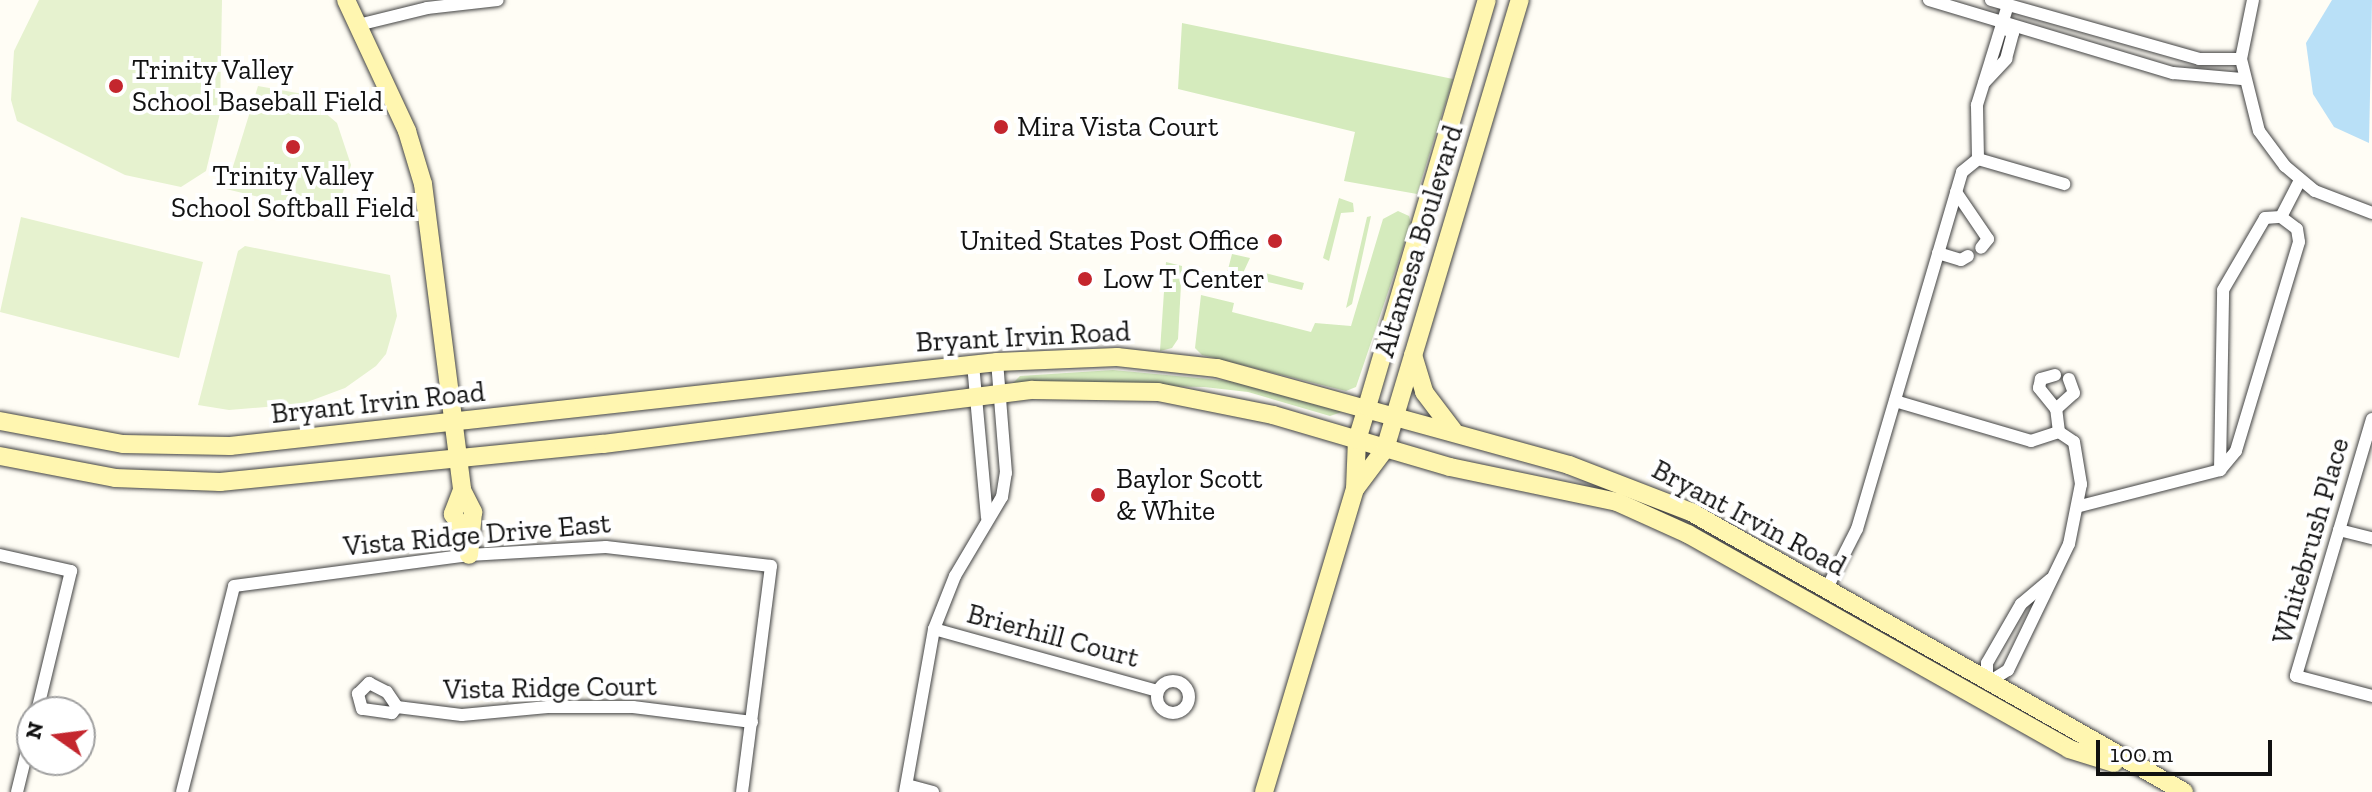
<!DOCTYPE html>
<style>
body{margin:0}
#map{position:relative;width:2372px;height:792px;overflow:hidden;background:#fffdf5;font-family:"Zilla Slab",serif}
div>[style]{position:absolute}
.green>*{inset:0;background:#d5ebbd}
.pitch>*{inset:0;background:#e6f2cf}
.water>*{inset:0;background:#b9e0f7}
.roads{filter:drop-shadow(0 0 2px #444) drop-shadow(0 0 2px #444)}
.street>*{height:12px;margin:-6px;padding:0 6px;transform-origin:6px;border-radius:6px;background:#fff}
.street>.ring{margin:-6px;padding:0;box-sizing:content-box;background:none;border:12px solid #fff;border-radius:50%}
.secondary>*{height:18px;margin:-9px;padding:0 9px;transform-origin:9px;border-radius:9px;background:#fff6b0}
.dots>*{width:22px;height:22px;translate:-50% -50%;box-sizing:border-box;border:4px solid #fff;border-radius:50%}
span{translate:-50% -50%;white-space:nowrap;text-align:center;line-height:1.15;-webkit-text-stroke:8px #fff;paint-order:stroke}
.poi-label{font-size:28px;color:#111}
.left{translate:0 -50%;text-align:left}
.right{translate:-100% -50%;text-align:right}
.street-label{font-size:28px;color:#111}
.north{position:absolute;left:16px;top:696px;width:80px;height:80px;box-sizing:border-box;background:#fff;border:2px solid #a0a0a0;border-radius:50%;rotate:284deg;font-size:22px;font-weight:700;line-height:32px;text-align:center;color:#111}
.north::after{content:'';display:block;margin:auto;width:28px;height:36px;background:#c4262e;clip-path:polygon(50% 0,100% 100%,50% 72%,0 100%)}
.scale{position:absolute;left:2096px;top:740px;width:176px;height:36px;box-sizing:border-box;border:4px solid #111;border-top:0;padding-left:10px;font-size:24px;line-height:28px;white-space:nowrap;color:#111;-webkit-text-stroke:6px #fff;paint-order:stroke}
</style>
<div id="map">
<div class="green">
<i style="clip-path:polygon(1182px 23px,1453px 79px,1417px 194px,1344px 181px,1355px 132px,1178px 89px)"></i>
<i style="clip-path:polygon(1339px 198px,1353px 203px,1354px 212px,1341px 213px,1329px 261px,1323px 258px)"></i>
<i style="clip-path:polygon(1398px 211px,1409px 216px,1411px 224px,1356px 387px,1346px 391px,1202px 355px,1195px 348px,1201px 295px,1234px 303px,1232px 312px,1311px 332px,1315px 323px,1351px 326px,1383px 219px)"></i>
<i style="clip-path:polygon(1371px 216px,1352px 304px,1346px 308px,1367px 217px)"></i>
<i style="clip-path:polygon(1232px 254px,1250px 258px,1237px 286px,1200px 277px,1199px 270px,1226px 277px)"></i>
<i style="clip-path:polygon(1166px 262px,1182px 266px,1178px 339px,1172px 348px,1160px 351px)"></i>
<i style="clip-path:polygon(1257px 271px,1304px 283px,1302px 290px,1255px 279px)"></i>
<i style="clip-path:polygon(1113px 370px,1230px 381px,1342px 412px,1330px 416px,1248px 392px,1204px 387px,1013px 383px,1020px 376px)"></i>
</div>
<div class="pitch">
<i style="clip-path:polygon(39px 0,222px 0,220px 113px,206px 171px,181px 187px,125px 175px,17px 121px,11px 100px,14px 51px)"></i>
<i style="clip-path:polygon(258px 86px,303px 94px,337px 123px,351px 165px,336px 216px,226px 189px)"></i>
<i style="clip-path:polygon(21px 217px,203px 262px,179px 358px,0 312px)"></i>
<i style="clip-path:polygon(245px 246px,390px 275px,397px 316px,386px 354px,376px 366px,345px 388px,302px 404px,229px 410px,198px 405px,238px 251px)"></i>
</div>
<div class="water">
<i style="clip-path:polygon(2332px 0,2372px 0,2369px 143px,2334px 127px,2313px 94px,2306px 43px)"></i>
</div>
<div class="roads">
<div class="street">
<i style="left:1929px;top:0;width:255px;rotate:16.7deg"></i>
<i style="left:2173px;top:73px;width:69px;rotate:5deg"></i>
<i style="left:1991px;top:0;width:216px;rotate:15.8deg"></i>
<i style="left:2199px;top:59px;width:42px"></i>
<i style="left:2253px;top:0;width:60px;rotate:101.5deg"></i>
<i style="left:2241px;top:59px;width:74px;rotate:76deg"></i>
<i style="left:2259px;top:131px;width:44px;rotate:53.4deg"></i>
<i style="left:2285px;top:166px;width:39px;rotate:40deg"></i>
<i style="left:2315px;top:191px;width:61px;rotate:21.1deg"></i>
<i style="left:358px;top:25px;width:71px;rotate:-13.8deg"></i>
<i style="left:427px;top:8px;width:71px;rotate:-6.4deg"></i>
<i style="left:1984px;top:83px;width:33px;rotate:-47deg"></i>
<i style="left:2006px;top:59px;width:27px;rotate:-75deg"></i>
<i style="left:2013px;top:33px;width:13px;rotate:-151deg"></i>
<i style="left:1978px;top:159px;width:90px;rotate:16.2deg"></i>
<i style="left:1956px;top:192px;width:57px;rotate:55.8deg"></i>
<i style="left:1988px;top:239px;width:11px;rotate:128deg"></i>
<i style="left:2281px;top:217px;width:42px;rotate:-62.8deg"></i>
<i style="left:1938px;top:253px;width:24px;rotate:17deg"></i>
<i style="left:1961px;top:260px;width:8px;rotate:-30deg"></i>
<i style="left:973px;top:364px;width:154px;rotate:84.8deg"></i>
<i style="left:2055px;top:375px;width:15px;rotate:164deg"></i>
<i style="left:2041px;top:379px;width:9px;rotate:103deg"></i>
<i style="left:2039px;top:388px;width:27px;rotate:51deg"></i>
<i style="left:1895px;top:401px;width:142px;rotate:16.4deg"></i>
<i style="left:2031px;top:441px;width:29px;rotate:-18deg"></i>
<i style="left:2059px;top:432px;width:18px;rotate:34deg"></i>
<i style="left:2074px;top:442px;width:43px;rotate:80.5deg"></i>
<i style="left:2081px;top:484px;width:61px;rotate:101.3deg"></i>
<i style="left:2069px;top:544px;width:140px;rotate:115.8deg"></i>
<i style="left:2008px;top:670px;width:25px;rotate:148deg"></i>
<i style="left:1987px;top:683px;width:20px;rotate:-90deg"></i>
<i style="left:1987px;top:663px;width:68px;rotate:-60deg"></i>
<i style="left:2021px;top:604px;width:38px;rotate:-40deg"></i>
<i style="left:2372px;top:419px;width:268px;rotate:106.5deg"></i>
<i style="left:2296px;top:676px;width:79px;rotate:14.7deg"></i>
<i style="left:2059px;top:432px;width:23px;rotate:-97deg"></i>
<i style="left:2056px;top:409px;width:24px;rotate:-42deg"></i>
<i style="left:2074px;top:393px;width:15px;rotate:-110deg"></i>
<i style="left:2080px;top:506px;width:145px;rotate:-14.4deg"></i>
<i style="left:2220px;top:470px;width:180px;rotate:-89deg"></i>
<i style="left:2223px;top:290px;width:83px;rotate:-59.7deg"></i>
<i style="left:2265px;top:218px;width:16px;rotate:-4deg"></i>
<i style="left:2281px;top:217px;width:20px;rotate:37deg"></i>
<i style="left:2297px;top:229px;width:13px;rotate:81deg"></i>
<i style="left:2299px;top:242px;width:218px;rotate:106.8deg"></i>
<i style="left:2236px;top:451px;width:25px;rotate:130deg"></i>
<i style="left:2339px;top:530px;width:34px;rotate:14deg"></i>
<i style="left:0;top:555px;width:73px;rotate:12.7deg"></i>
<i style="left:71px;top:571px;width:145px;rotate:103.6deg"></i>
<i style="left:1826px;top:590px;width:68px;rotate:-63.1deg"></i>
<i style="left:1857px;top:529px;width:372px;rotate:-73.6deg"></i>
<i style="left:1962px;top:172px;width:21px;rotate:-39deg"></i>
<i style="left:1978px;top:159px;width:54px;rotate:-91.1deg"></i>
<i style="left:1977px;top:105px;width:105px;rotate:-72.8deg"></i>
<i style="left:934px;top:629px;width:232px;rotate:15.5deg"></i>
<i class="ring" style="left:1157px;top:681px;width:20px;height:20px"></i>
<i style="left:369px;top:683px;width:20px;rotate:27deg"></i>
<i style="left:387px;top:692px;width:18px;rotate:56deg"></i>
<i style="left:397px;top:707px;width:8px;rotate:130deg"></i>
<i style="left:392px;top:713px;width:30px;rotate:-172deg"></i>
<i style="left:362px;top:709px;width:16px;rotate:-105deg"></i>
<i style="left:358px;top:694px;width:16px;rotate:-45deg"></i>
<i style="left:397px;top:707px;width:65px;rotate:7deg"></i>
<i style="left:462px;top:715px;width:86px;rotate:-5.3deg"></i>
<i style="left:548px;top:707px;width:85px"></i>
<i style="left:633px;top:707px;width:120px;rotate:7.2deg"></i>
<i style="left:907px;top:785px;width:27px;rotate:15deg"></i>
<i style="left:17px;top:792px;width:63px;rotate:-76.2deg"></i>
<i style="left:182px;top:792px;width:212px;rotate:-75.8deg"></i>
<i style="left:234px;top:586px;width:237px;rotate:-7.5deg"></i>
<i style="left:469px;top:555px;width:137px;rotate:-3.3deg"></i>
<i style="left:606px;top:547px;width:166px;rotate:6.6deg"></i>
<i style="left:771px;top:566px;width:228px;rotate:97.3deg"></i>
<i style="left:905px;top:792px;width:166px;rotate:-79.9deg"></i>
<i style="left:934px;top:629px;width:57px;rotate:-68.4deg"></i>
<i style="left:955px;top:576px;width:92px;rotate:-59.3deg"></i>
<i style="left:1002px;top:497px;width:24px;rotate:-81deg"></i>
<i style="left:1006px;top:473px;width:111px;rotate:-94.6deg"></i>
</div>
<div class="secondary">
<i style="left:346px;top:0;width:145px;rotate:65deg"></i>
<i style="left:407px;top:131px;width:55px;rotate:73.2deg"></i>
<i style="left:423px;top:184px;width:308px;rotate:82.7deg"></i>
<i style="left:462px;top:490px;width:25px;rotate:63deg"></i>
<i style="left:473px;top:512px;width:43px;rotate:95.3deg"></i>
<i style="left:1413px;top:355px;width:39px;rotate:73deg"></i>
<i style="left:1424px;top:392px;width:48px;rotate:52.7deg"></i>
<i style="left:0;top:421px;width:125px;rotate:10.6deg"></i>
<i style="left:123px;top:444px;width:107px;rotate:1.1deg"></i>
<i style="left:230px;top:446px;width:772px;rotate:-6.25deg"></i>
<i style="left:997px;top:362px;width:120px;rotate:-2.4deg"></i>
<i style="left:1117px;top:357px;width:101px;rotate:6.3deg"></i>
<i style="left:1217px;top:368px;width:365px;rotate:15.4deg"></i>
<i style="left:1569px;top:465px;width:131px;rotate:21.1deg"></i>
<i style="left:1691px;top:512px;width:567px;rotate:29.59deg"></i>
<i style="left:0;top:456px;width:117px;rotate:10.8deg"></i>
<i style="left:115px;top:478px;width:105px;rotate:2.2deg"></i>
<i style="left:220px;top:482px;width:385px;rotate:-5.7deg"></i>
<i style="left:603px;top:444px;width:433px;rotate:-7.2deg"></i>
<i style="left:1033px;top:390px;width:125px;rotate:0.9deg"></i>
<i style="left:1158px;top:392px;width:117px;rotate:11.3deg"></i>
<i style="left:1273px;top:415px;width:184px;rotate:16.4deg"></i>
<i style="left:1450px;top:467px;width:171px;rotate:11.8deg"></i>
<i style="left:1617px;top:502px;width:78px;rotate:24.3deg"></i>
<i style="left:1688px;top:534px;width:437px;rotate:29.4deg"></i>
<i style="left:2069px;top:749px;width:47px;rotate:17.3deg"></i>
<i style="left:1355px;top:489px;width:50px;rotate:-53.1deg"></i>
<i style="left:1385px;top:449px;width:469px;rotate:-73.3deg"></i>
<i style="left:462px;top:490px;width:26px;rotate:111deg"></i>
<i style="left:453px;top:514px;width:26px;rotate:58deg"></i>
<i style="left:1264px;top:792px;width:316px;rotate:-73.3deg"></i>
<i style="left:1355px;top:489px;width:49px;rotate:-87.7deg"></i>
<i style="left:1357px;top:440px;width:34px;rotate:-73deg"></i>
<i style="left:1367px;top:407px;width:424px;rotate:-73.6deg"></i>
</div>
</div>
<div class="dots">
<i style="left:116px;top:86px;background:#c4262e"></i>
<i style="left:1001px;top:127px;background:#c4262e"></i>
<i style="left:293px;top:147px;background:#c4262e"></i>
<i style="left:1275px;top:241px;background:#c4262e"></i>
<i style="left:1085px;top:279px;background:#c4262e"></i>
<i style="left:1098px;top:495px;background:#c4262e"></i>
</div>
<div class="poi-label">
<span class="left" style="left:132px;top:86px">Trinity Valley<br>School Baseball Field</span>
<span class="left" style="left:1017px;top:127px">Mira Vista Court</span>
<span style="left:293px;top:192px">Trinity Valley<br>School Softball Field</span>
<span class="right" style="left:1259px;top:241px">United States Post Office</span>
<span class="left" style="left:1103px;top:279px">Low T Center</span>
<span class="left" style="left:1116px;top:495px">Baylor Scott<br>&amp; White</span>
</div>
<div class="street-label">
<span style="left:1419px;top:241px;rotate:-73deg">Altamesa Boulevard</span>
<span style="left:1023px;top:337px;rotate:-3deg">Bryant Irvin Road</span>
<span style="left:378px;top:403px;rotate:-6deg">Bryant Irvin Road</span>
<span style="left:1749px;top:518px;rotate:28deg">Bryant Irvin Road</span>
<span style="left:477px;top:535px;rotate:-5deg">Vista Ridge Drive East</span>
<span style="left:2311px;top:541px;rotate:-74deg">Whitebrush Place</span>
<span style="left:1053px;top:636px;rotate:15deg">Brierhill Court</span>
<span style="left:550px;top:688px;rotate:-1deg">Vista Ridge Court</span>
</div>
<div class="north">N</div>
<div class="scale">100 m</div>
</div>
